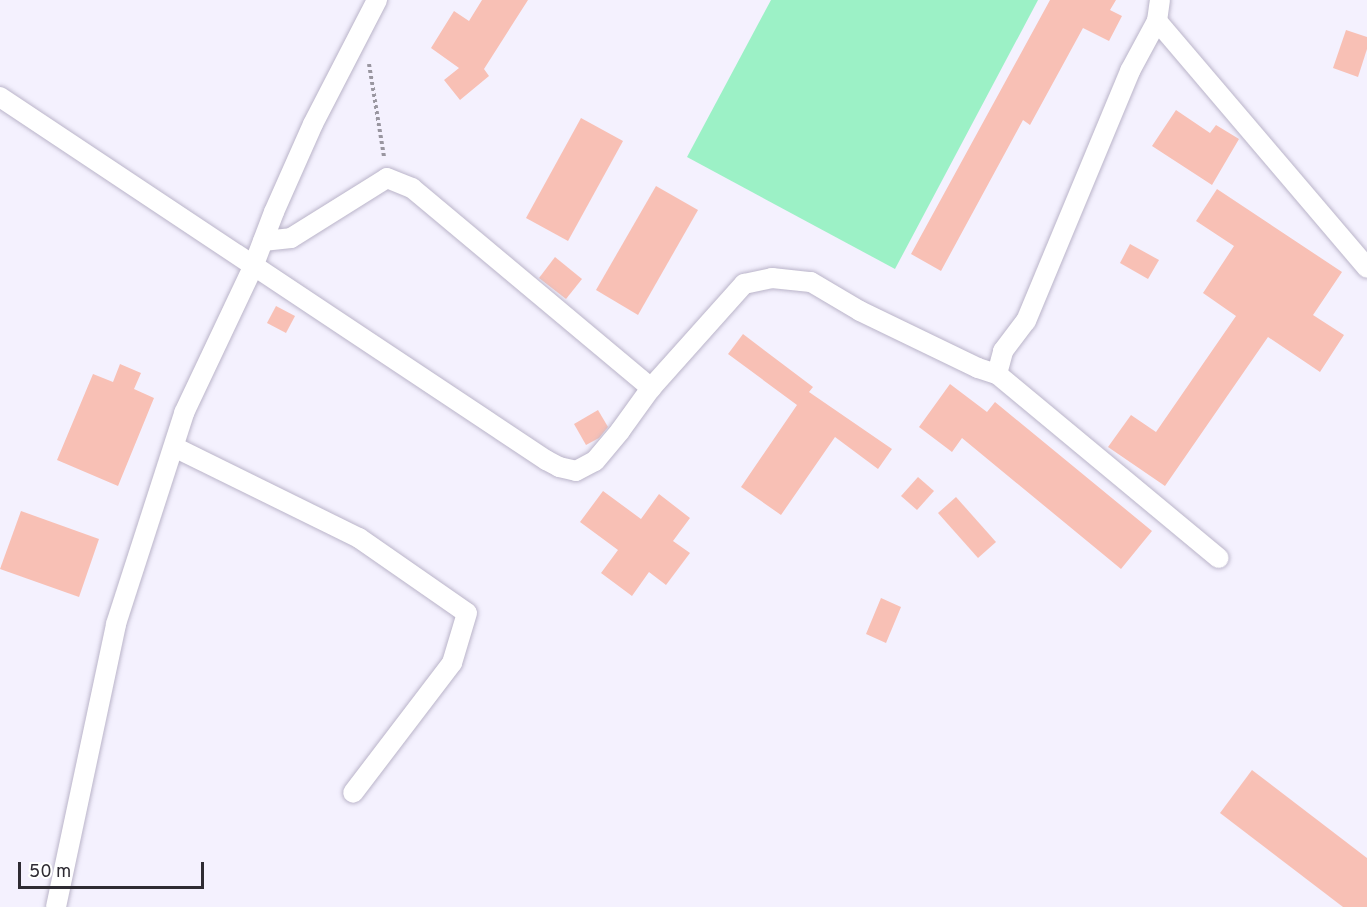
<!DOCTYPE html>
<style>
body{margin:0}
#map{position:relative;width:1367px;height:907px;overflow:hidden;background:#f4f1fe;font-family:Overpass,sans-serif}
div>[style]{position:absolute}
.green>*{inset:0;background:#9cf1c6}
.building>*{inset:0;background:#f8c0b5}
.path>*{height:4px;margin-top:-2px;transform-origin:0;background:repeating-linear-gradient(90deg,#9996a0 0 3px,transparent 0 6px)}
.roads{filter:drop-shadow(0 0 2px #bab4c9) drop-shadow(0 0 2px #bab4c9)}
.minor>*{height:20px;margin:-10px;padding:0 10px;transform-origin:10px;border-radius:10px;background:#fff}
span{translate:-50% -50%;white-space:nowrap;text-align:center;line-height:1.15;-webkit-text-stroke:4.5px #fff;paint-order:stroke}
.scale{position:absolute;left:18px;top:862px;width:186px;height:27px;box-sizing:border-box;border:3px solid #2e2b33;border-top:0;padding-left:8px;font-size:18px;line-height:21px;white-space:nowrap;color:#2e2b33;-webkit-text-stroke:4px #fff;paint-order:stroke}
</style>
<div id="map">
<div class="green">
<i style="clip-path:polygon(771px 0,1038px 0,895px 269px,687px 157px)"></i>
</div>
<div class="building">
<i style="clip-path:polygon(482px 0,528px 0,484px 69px,489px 76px,460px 100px,444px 80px,459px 68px,431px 48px,454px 11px,469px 21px)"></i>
<i style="clip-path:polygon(1050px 0,1116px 0,1110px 10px,1122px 16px,1109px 41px,1083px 28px,1030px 125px,1023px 120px,941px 271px,911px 254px)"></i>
<i style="clip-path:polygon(1346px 30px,1367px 37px,1367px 49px,1358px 77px,1333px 68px)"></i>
<i style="clip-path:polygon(1176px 110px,1210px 133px,1216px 125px,1239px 139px,1212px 185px,1152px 146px)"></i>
<i style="clip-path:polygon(581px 118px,623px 141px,568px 241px,526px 218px)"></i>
<i style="clip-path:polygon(656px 186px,698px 210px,638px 315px,596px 290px)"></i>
<i style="clip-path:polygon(1217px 189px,1342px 272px,1313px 315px,1344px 335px,1320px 372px,1268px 337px,1165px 486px,1108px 447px,1131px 415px,1156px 432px,1236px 316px,1203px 293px,1234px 246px,1196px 221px)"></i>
<i style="clip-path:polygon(1130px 244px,1159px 260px,1148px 279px,1120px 263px)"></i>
<i style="clip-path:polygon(555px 257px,582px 279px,566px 299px,539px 278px)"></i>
<i style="clip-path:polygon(276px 306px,295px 316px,286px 333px,267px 323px)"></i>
<i style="clip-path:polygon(743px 334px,813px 387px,809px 392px,892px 449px,878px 469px,835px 437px,781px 515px,741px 487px,797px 405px,728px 354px)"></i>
<i style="clip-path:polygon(120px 364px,141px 373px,134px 389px,154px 398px,118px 486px,57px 460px,93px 374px,113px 382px)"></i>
<i style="clip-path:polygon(950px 384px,987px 412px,995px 402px,1152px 531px,1121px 569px,962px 438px,952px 452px,919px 427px)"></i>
<i style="clip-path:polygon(598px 410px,608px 427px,599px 438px,586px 445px,574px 424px)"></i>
<i style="clip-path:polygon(918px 477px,934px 491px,917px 510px,901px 496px)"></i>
<i style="clip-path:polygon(603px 491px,641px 519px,659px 494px,690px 518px,673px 541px,690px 553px,666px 585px,649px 572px,632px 596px,601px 573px,618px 550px,580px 522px)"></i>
<i style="clip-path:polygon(956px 497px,996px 542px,978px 558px,938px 513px)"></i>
<i style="clip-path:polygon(21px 511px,99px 539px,79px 597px,0 569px)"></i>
<i style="clip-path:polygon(881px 598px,901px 607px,886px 643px,866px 634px)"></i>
<i style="clip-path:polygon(1252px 770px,1367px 858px,1367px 907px,1343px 907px,1220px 813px)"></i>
</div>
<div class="path">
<i style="left:369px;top:64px;width:94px;rotate:80.8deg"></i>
</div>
<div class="roads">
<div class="minor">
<i style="left:1157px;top:21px;width:324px;rotate:49.6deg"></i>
<i style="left:0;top:97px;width:656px;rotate:33.62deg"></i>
<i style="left:546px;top:460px;width:15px;rotate:28deg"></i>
<i style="left:559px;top:467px;width:17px;rotate:13deg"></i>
<i style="left:576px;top:471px;width:21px;rotate:-28deg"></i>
<i style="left:595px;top:461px;width:39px;rotate:-50deg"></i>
<i style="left:620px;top:431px;width:53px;rotate:-54.2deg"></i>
<i style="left:651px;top:388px;width:140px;rotate:-48.2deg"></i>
<i style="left:744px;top:284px;width:29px;rotate:-12deg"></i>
<i style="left:772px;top:278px;width:39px;rotate:6deg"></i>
<i style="left:811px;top:282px;width:57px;rotate:30.6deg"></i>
<i style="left:860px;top:311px;width:131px;rotate:25.8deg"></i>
<i style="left:978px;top:368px;width:20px;rotate:18deg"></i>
<i style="left:997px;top:374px;width:24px;rotate:-75deg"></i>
<i style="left:1003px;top:351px;width:38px;rotate:-53deg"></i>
<i style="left:1026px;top:321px;width:271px;rotate:-67.4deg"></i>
<i style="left:1130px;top:71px;width:57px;rotate:-61.6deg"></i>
<i style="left:1157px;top:21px;width:21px;rotate:-82deg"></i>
<i style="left:263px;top:241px;width:28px;rotate:-6deg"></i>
<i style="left:291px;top:238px;width:113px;rotate:-32deg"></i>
<i style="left:387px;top:178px;width:27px;rotate:22deg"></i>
<i style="left:412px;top:188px;width:312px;rotate:39.9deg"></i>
<i style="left:997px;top:374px;width:288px;rotate:39.7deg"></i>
<i style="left:174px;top:447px;width:206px;rotate:26.2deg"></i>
<i style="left:359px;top:538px;width:131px;rotate:34.8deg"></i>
<i style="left:467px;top:613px;width:52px;rotate:106.7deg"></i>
<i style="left:452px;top:663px;width:163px;rotate:127.3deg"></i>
<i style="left:56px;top:907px;width:289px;rotate:-78deg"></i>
<i style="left:116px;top:624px;width:222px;rotate:-72.1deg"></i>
<i style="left:184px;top:413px;width:161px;rotate:-64.7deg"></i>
<i style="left:253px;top:267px;width:59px;rotate:-69.1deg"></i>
<i style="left:274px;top:212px;width:96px;rotate:-66.1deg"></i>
<i style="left:313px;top:124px;width:140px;rotate:-62.7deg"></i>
</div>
</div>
<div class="scale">50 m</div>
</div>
